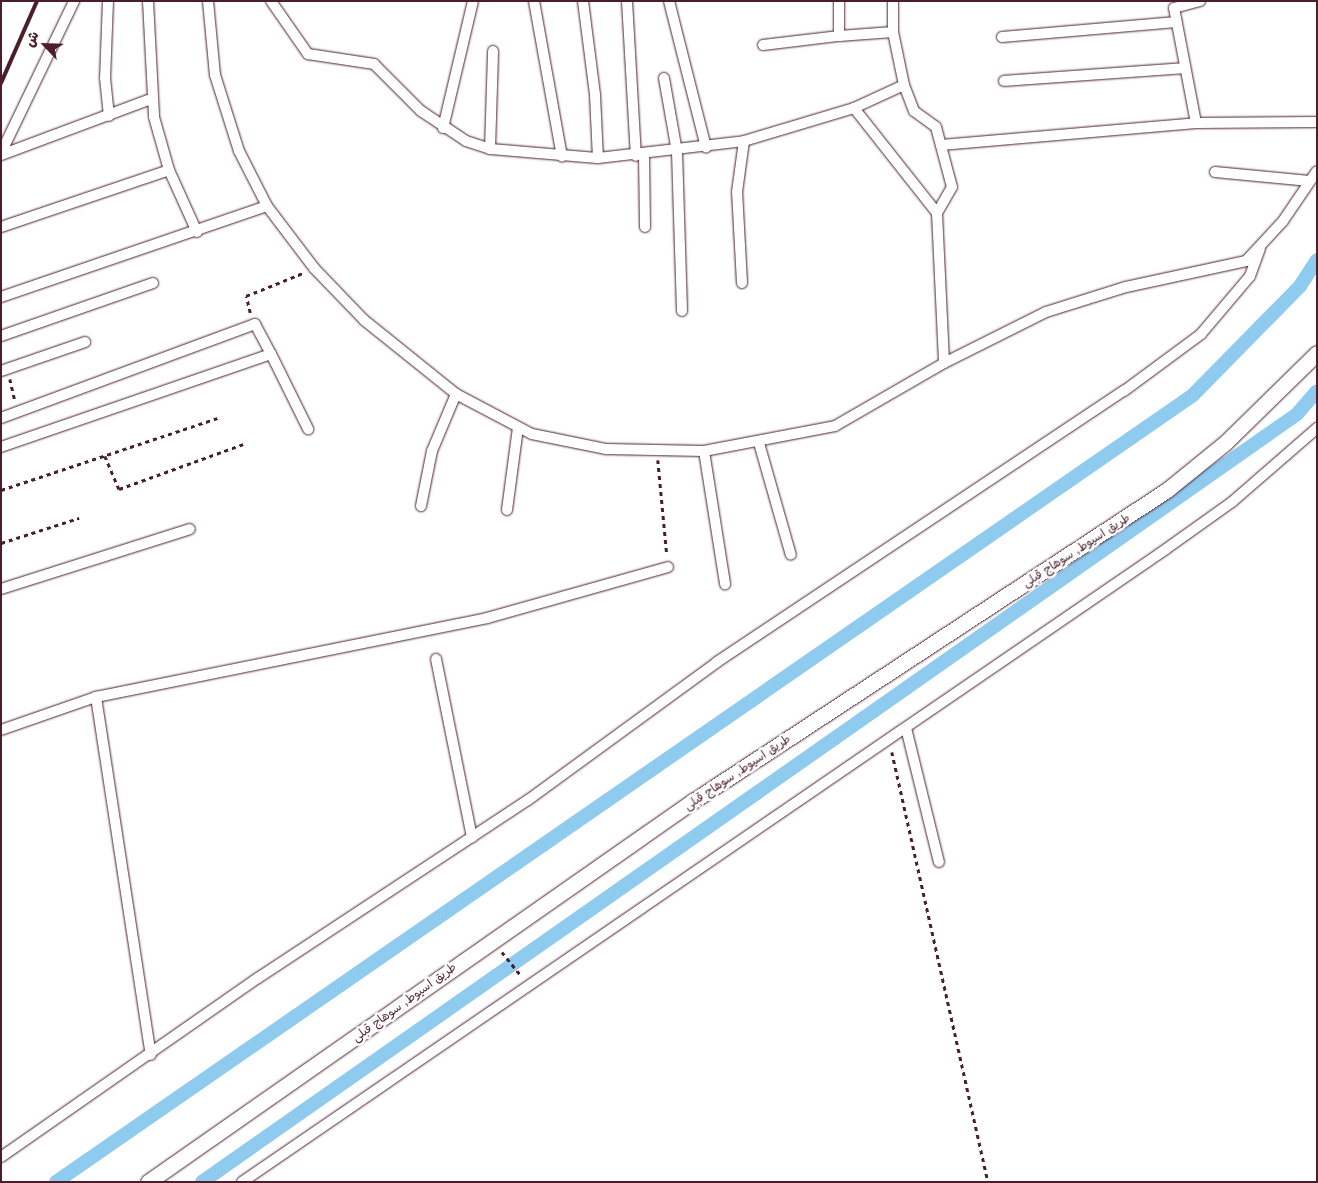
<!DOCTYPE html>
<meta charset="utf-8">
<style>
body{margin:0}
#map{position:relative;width:1318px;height:1183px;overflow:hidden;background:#fff;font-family:Mali,"Playpen Sans Arabic",sans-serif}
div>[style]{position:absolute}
.canal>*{height:14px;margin:-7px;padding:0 7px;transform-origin:7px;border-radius:7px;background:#8fcaef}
.path>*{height:2.5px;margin-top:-1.25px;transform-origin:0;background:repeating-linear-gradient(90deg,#4a1f2b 0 4px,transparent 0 8px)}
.roads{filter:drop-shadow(0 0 1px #4a1f2b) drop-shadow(0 0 1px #4a1f2b)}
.minor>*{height:10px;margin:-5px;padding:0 5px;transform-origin:5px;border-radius:5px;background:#fff}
.secondary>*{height:15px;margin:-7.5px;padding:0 7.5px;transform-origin:7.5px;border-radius:7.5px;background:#fff}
.rail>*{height:4px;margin:-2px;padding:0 2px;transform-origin:2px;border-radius:2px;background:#4a1f2b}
span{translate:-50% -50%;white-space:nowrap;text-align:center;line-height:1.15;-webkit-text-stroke:5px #fff;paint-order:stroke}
.street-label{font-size:12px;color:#4a1f2b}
.frame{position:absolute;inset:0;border:2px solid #4a1f2b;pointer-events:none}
.north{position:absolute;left:20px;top:20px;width:50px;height:50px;-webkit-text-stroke:4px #fff;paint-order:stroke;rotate:294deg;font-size:14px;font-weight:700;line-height:20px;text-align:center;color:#4a1f2b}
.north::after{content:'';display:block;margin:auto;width:18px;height:22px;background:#4a1f2b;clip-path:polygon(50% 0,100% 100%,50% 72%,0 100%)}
</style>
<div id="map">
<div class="canal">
<i style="left:56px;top:1182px;width:1383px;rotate:-34.69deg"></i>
<i style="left:1193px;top:395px;width:153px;rotate:-45.5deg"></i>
<i style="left:1300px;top:286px;width:31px;rotate:-57deg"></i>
<i style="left:202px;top:1182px;width:1337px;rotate:-35.04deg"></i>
<i style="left:1297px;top:414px;width:30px;rotate:-49deg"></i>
</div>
<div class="path">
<i style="left:250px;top:313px;width:17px;rotate:-103deg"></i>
<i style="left:246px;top:296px;width:61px;rotate:-22deg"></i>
<i style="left:10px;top:379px;width:23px;rotate:77deg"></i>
<i style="left:105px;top:456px;width:36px;rotate:67deg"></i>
<i style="left:119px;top:489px;width:132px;rotate:-19.9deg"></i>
<i style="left:658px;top:460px;width:96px;rotate:84.6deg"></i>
<i style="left:1px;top:490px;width:231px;rotate:-18.4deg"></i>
<i style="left:1px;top:543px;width:82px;rotate:-17.8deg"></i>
<i style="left:892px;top:752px;width:441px;rotate:77.4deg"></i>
<i style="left:502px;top:952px;width:32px;rotate:51deg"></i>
</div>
<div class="roads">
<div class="minor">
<i style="left:108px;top:1px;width:77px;rotate:92.2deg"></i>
<i style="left:105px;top:78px;width:38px;rotate:84deg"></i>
<i style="left:148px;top:1px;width:116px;rotate:87deg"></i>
<i style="left:154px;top:117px;width:55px;rotate:74.2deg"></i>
<i style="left:169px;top:170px;width:68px;rotate:65.7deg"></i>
<i style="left:208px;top:1px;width:74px;rotate:84.6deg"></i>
<i style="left:215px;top:75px;width:80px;rotate:72.5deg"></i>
<i style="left:239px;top:151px;width:62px;rotate:63deg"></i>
<i style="left:267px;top:206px;width:78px;rotate:52.8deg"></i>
<i style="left:314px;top:268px;width:72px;rotate:46.1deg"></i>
<i style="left:364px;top:320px;width:118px;rotate:38.8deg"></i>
<i style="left:456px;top:394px;width:86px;rotate:27.8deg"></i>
<i style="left:532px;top:434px;width:76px;rotate:11.5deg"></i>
<i style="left:606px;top:449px;width:98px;rotate:1.2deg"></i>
<i style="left:704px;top:451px;width:133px;rotate:-10.8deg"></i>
<i style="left:835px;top:426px;width:126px;rotate:-30deg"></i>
<i style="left:944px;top:363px;width:114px;rotate:-26.6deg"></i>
<i style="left:1046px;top:312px;width:84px;rotate:-17.4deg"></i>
<i style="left:1126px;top:287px;width:123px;rotate:-12.2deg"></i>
<i style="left:1246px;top:261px;width:54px;rotate:-47.2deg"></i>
<i style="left:1283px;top:221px;width:60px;rotate:-55.8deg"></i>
<i style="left:271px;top:1px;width:65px;rotate:55.1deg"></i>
<i style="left:308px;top:54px;width:67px;rotate:8.6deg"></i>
<i style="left:374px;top:64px;width:66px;rotate:45deg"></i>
<i style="left:421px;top:111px;width:54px;rotate:33.7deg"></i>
<i style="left:466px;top:141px;width:25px;rotate:18deg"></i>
<i style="left:490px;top:149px;width:108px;rotate:4.8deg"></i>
<i style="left:534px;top:1px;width:158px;rotate:79.8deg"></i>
<i style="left:583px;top:1px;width:95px;rotate:82.7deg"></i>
<i style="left:595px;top:95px;width:63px;rotate:87.3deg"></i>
<i style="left:598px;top:158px;width:147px;rotate:-6.6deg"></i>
<i style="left:744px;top:141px;width:115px;rotate:-16.7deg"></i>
<i style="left:854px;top:108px;width:134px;rotate:51.7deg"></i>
<i style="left:937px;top:213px;width:150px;rotate:87.3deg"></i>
<i style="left:627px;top:1px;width:155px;rotate:86.7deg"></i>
<i style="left:669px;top:1px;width:151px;rotate:75.8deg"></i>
<i style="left:839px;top:1px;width:35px;rotate:90deg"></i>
<i style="left:839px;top:36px;width:54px;rotate:-4.2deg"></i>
<i style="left:1002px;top:37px;width:175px;rotate:-4.9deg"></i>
<i style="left:763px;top:45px;width:77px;rotate:-6.8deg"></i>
<i style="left:664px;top:78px;width:75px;rotate:80deg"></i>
<i style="left:677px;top:152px;width:159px;rotate:88.2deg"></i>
<i style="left:1004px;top:81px;width:181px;rotate:-4.1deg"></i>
<i style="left:904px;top:85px;width:28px;rotate:69deg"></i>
<i style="left:914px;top:111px;width:27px;rotate:36deg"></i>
<i style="left:936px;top:127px;width:62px;rotate:75.1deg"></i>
<i style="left:952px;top:187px;width:30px;rotate:120deg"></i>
<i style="left:854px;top:108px;width:55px;rotate:-24.7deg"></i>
<i style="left:904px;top:85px;width:54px;rotate:-101.7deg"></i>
<i style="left:893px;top:32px;width:31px;rotate:-90deg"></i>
<i style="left:1196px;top:123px;width:117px;rotate:-100.8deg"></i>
<i style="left:1174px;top:8px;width:27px;rotate:-15deg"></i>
<i style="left:443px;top:128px;width:130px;rotate:-76.7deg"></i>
<i style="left:941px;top:145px;width:256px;rotate:-4.9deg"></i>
<i style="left:1196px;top:123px;width:121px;rotate:-0.5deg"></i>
<i style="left:490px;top:149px;width:98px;rotate:-88.2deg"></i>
<i style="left:1px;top:153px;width:169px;rotate:-64.3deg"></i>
<i style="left:1px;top:155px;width:160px;rotate:-20.5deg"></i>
<i style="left:644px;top:155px;width:72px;rotate:89.2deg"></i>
<i style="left:1215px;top:172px;width:95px;rotate:5.4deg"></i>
<i style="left:1px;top:227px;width:177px;rotate:-18.7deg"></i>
<i style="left:742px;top:283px;width:91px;rotate:-93.1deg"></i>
<i style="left:737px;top:192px;width:51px;rotate:-82.2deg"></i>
<i style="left:1px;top:297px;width:281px;rotate:-18.9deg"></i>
<i style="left:1px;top:336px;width:161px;rotate:-19.2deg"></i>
<i style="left:271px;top:354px;width:84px;rotate:63.7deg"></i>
<i style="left:1px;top:371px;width:89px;rotate:-19deg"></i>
<i style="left:1px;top:418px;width:271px;rotate:-20.3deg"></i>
<i style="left:255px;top:324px;width:34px;rotate:62deg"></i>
<i style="left:271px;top:354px;width:286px;rotate:161deg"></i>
<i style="left:759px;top:443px;width:116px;rotate:74.1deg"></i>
<i style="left:704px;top:451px;width:135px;rotate:81deg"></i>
<i style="left:421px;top:506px;width:56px;rotate:-78.7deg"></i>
<i style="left:432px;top:451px;width:62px;rotate:-67.2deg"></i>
<i style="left:507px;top:510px;width:83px;rotate:-82.4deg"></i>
<i style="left:1px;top:589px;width:198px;rotate:-17.6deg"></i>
<i style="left:436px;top:659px;width:182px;rotate:78.6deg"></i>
<i style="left:96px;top:697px;width:362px;rotate:81.3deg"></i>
<i style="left:906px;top:728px;width:138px;rotate:76.2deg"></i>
<i style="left:1px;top:730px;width:101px;rotate:-19.2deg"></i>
<i style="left:96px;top:697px;width:399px;rotate:-11.4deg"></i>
<i style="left:487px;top:618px;width:188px;rotate:-15.7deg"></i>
<i style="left:1px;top:1157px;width:313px;rotate:-34.9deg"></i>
<i style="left:258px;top:978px;width:323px;rotate:-33.4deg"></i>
<i style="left:528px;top:800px;width:234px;rotate:-36.1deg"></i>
<i style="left:717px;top:662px;width:489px;rotate:-33.7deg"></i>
<i style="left:1124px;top:391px;width:96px;rotate:-36.5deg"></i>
<i style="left:1201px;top:334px;width:76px;rotate:-49.8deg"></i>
<i style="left:1250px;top:276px;width:29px;rotate:-70deg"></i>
<i style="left:242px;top:1182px;width:1120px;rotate:-34.41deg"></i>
<i style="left:1166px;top:549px;width:81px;rotate:-35.5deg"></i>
<i style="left:1232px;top:502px;width:113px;rotate:-41deg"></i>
</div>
<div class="secondary">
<i style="left:148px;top:1182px;width:665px;rotate:-34.96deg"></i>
<i style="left:693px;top:801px;width:567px;rotate:-33.27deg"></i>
<i style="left:1167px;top:490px;width:76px;rotate:-39.1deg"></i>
<i style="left:1226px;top:442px;width:127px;rotate:-44.4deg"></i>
</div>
</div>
<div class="rail">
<i style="left:1px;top:83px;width:90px;rotate:-66.3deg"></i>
</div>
<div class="street-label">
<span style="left:1076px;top:550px;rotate:-33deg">طريق اسيوط, سوهاج قبلى</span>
<span style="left:737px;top:772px;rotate:-34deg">طريق اسيوط, سوهاج قبلى</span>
<span style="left:404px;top:1002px;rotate:-36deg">طريق اسيوط, سوهاج قبلى</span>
</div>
<div class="frame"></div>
<div class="north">ش</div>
</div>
